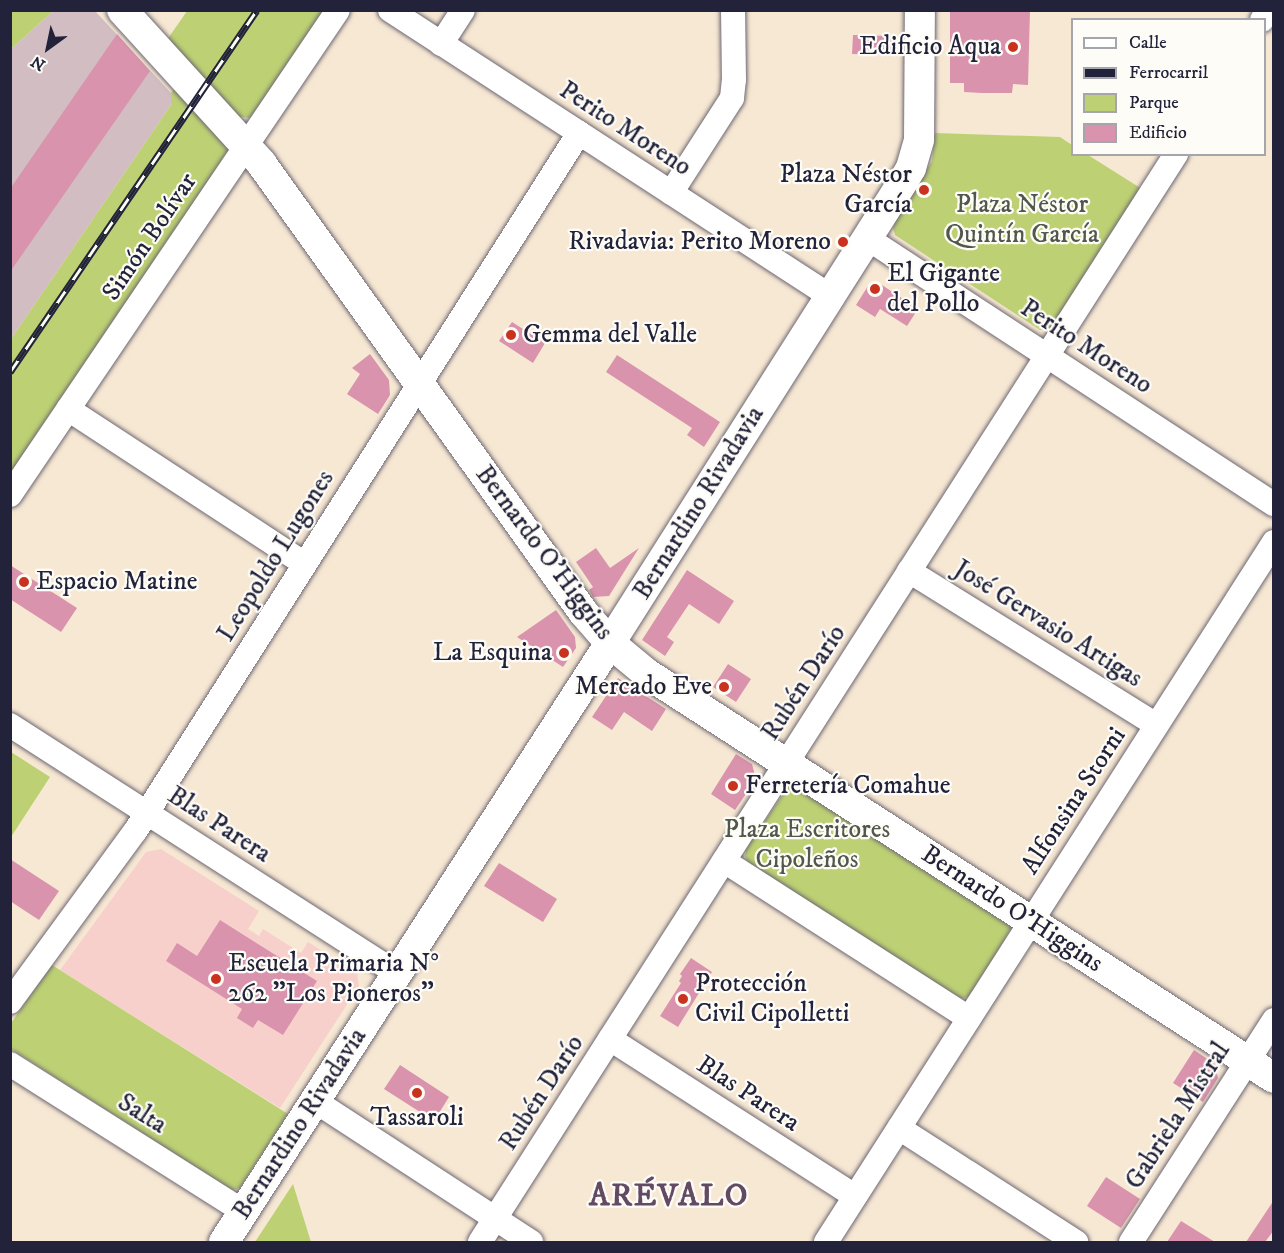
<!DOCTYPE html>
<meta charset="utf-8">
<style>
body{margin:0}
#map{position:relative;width:1284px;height:1253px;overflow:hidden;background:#f7e8d4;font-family:"IM FELL DW Pica",serif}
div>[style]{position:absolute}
.built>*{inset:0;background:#f7d0cb}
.industrial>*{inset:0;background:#d2bec2}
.green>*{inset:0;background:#bdd174}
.building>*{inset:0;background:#d993ac}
.roads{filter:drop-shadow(0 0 2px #6d6771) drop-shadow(0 0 2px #6d6771)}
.minor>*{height:24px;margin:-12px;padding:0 12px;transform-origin:12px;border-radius:12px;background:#fff}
.major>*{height:30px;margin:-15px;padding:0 15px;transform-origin:15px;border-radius:15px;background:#fff}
.rail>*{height:7px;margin-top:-3.5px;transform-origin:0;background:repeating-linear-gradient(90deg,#fdfcf7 0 14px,#22223b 0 28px);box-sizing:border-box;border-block:2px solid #22223b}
.dots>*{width:16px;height:16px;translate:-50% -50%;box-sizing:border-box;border:3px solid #fdfcf7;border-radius:50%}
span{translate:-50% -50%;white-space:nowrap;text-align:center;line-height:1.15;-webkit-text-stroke:4.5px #fdfcf7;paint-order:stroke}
.poi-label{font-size:26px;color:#22223b}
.right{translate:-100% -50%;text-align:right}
.left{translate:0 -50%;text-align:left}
.street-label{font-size:26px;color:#22223b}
.park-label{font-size:26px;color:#50574c}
.district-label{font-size:32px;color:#624a63;font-weight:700;letter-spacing:1.5px}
.frame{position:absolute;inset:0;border:12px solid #22223b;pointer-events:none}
.legend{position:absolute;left:1071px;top:18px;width:195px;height:138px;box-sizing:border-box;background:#fdfcf7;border:2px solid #a5a5ac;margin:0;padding:8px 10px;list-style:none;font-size:18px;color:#22223b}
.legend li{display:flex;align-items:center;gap:12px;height:30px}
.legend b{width:30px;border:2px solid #a5a5ac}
.north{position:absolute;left:18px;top:18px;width:60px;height:60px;-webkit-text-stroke:4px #fdfcf7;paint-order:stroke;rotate:213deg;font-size:16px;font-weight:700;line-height:24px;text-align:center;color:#22223b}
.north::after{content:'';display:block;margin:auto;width:21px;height:27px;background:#22223b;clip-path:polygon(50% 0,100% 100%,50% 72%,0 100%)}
</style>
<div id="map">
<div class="built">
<i style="clip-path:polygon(161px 849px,259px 911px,248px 929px,259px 936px,263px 929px,301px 953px,308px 942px,357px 973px,359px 986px,280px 1108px,60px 970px,146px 852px)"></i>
</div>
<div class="industrial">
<i style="clip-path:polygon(53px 11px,95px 11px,171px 93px,171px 105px,11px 339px,11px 49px)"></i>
</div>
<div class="green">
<i style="clip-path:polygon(11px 10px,53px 10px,53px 11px,11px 49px)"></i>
<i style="clip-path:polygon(187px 11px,325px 11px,252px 117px,248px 118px,236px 116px,167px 40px)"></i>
<i style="clip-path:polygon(176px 86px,230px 150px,11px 478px,11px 339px,171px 105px,171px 93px)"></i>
<i style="clip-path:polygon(935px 133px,1060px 137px,1072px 145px,1072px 154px,1088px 155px,1142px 189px,1052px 330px,1040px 330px,895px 235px,893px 228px,896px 219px,932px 161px)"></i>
<i style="clip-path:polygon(11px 752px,50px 777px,11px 837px)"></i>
<i style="clip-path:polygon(790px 784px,1012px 927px,971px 996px,960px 999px,748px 864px,745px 856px,746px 849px)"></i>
<i style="clip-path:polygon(52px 965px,288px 1114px,240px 1188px,233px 1190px,227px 1187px,11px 1049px,11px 1023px)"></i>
<i style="clip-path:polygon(293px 1184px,311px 1242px,255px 1242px)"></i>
</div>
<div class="building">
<i style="clip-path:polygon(950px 10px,1030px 10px,1028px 85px,1013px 84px,1012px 93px,982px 93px,964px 92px,964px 83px,950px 83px)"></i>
<i style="clip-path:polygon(117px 34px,150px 71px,10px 272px,10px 189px)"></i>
<i style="clip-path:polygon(853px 35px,894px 36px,894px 55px,852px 54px)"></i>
<i style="clip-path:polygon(879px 283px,918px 309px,907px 326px,880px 309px,875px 317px,856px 305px,868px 286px)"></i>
<i style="clip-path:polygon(512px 322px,545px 343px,533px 363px,499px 341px)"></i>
<i style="clip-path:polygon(370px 354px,389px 380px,390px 395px,378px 414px,347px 394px,360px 374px,352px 368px)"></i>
<i style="clip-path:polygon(617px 355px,720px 422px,704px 447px,687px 435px,692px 428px,606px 372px)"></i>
<i style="clip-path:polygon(596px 548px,610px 568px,639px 548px,609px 596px,593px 597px,589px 590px,593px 587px,576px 562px)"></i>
<i style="clip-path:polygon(10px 565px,77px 608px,61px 632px,10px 599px)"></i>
<i style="clip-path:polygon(687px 570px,734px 601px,719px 624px,689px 604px,667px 637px,674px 642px,665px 656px,642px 640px)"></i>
<i style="clip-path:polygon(556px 610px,575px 637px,576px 648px,563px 667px,517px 637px)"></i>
<i style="clip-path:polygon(728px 664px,751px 679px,736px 702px,713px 687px)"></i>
<i style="clip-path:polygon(618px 678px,666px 709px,652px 731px,624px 712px,612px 730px,592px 717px)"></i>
<i style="clip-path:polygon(736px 754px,752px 764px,756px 779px,735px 810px,711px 794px)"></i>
<i style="clip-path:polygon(10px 859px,59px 891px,39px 920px,10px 901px)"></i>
<i style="clip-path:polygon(499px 863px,557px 899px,543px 922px,484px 886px)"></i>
<i style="clip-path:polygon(220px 920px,317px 981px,283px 1035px,258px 1020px,253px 1028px,237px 1018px,242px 1009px,166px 961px,177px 943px,197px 956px)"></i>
<i style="clip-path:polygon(691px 958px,712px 972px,678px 1027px,660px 1016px,681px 983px,679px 981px,682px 976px,680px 974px)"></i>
<i style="clip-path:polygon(1194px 1050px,1215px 1064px,1218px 1078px,1203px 1102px,1173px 1083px)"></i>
<i style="clip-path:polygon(400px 1065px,449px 1097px,434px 1121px,384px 1089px)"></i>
<i style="clip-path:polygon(1106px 1177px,1140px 1199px,1121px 1228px,1087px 1206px)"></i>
<i style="clip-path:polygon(1274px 1200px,1274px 1230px,1265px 1242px,1246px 1242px)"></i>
<i style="clip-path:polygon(1181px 1221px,1215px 1242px,1167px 1242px)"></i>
</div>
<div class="roads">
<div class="minor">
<i style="left:390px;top:10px;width:525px;rotate:33.02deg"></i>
<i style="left:1262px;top:20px;width:12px;rotate:-59deg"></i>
<i style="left:441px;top:44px;width:40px;rotate:-57.1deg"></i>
<i style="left:671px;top:193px;width:113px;rotate:-57.3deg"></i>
<i style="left:732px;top:98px;width:18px;rotate:-84deg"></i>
<i style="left:734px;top:80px;width:70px;rotate:-90.8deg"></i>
<i style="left:867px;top:238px;width:486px;rotate:33.2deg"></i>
<i style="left:68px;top:409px;width:283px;rotate:33.2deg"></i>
<i style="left:10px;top:495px;width:585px;rotate:-55.93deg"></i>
<i style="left:909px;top:571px;width:291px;rotate:31.9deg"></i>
<i style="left:10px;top:725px;width:460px;rotate:32.7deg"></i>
<i style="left:724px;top:861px;width:291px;rotate:32.7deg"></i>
<i style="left:10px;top:1002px;width:213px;rotate:-53.8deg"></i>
<i style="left:136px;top:830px;width:826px;rotate:-57.56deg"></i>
<i style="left:610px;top:1039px;width:291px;rotate:32.7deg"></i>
<i style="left:10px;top:1064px;width:277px;rotate:32.3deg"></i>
<i style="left:315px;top:1101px;width:258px;rotate:33.1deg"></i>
<i style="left:899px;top:1128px;width:211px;rotate:32.8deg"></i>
<i style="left:480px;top:1242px;width:1292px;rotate:-57.39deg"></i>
<i style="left:826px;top:1242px;width:831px;rotate:-57.38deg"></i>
<i style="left:1131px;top:1242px;width:264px;rotate:-57.2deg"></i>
</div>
<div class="major">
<i style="left:122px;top:10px;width:207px;rotate:47.7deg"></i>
<i style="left:261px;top:163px;width:553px;rotate:54.35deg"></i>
<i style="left:583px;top:612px;width:41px;rotate:48.9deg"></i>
<i style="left:610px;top:643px;width:47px;rotate:39.8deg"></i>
<i style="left:646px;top:673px;width:747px;rotate:32.82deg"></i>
<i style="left:224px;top:1242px;width:713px;rotate:-57.2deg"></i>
<i style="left:610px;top:643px;width:548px;rotate:-57.58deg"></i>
<i style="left:904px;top:180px;width:14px;rotate:-60deg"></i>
<i style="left:911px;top:168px;width:29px;rotate:-74deg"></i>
<i style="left:919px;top:140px;width:130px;rotate:-89.6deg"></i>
</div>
</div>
<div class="rail">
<i style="left:10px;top:372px;width:438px;rotate:-55.7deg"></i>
</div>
<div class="dots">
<i style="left:1013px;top:47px;background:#c8321e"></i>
<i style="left:924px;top:190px;background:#c8321e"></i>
<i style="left:843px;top:242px;background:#c8321e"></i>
<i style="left:875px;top:289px;background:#c8321e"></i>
<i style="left:511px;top:335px;background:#c8321e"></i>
<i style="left:24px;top:582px;background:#c8321e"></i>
<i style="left:564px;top:653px;background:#c8321e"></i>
<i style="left:724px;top:687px;background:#c8321e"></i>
<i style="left:733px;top:786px;background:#c8321e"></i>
<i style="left:216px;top:979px;background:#c8321e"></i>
<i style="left:683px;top:999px;background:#c8321e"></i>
<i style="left:417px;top:1093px;background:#c8321e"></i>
</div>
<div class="poi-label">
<span class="right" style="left:1001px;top:47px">Edificio Aqua</span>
<span class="right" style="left:912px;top:190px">Plaza Néstor<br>García</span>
<span class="right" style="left:831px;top:242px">Rivadavia: Perito Moreno</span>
<span class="left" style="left:887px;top:289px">El Gigante<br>del Pollo</span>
<span class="left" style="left:523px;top:335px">Gemma del Valle</span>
<span class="left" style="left:36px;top:582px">Espacio Matine</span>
<span class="right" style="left:552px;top:653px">La Esquina</span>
<span class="right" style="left:712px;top:687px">Mercado Eve</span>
<span class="left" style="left:745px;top:786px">Ferretería Comahue</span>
<span class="left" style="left:228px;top:979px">Escuela Primaria N°<br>262 "Los Pioneros"</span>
<span class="left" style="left:695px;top:999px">Protección<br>Civil Cipolletti</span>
<span style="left:417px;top:1118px">Tassaroli</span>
</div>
<div class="street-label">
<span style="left:625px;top:129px;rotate:33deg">Perito Moreno</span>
<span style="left:150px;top:237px;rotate:-56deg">Simón Bolívar</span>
<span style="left:1086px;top:347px;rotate:33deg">Perito Moreno</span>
<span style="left:699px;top:503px;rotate:-58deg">Bernardino Rivadavia</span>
<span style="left:544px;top:553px;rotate:53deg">Bernardo O'Higgins</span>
<span style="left:276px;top:556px;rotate:-58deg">Leopoldo Lugones</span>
<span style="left:1048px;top:624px;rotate:32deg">José Gervasio Artigas</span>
<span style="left:804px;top:683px;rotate:-57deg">Rubén Darío</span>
<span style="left:1074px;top:801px;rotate:-57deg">Alfonsina Storni</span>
<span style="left:219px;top:825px;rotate:33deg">Blas Parera</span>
<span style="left:1012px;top:909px;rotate:33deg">Bernardo O'Higgins</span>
<span style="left:542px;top:1093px;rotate:-57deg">Rubén Darío</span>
<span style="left:748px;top:1094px;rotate:33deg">Blas Parera</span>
<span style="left:142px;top:1114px;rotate:32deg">Salta</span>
<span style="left:1178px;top:1116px;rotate:-57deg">Gabriela Mistral</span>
<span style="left:300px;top:1124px;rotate:-57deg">Bernardino Rivadavia</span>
</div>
<div class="park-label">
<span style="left:1022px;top:220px">Plaza Néstor<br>Quintín García</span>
<span style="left:807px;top:845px">Plaza Escritores<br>Cipoleños</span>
</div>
<div class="district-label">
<span style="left:669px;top:1196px">ARÉVALO</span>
</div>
<div class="frame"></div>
<ul class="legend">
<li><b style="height:8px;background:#fff"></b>Calle</li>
<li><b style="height:8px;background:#22223b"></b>Ferrocarril</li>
<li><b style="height:16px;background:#bdd174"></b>Parque</li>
<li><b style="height:16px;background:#d993ac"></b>Edificio</li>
</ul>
<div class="north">N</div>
</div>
